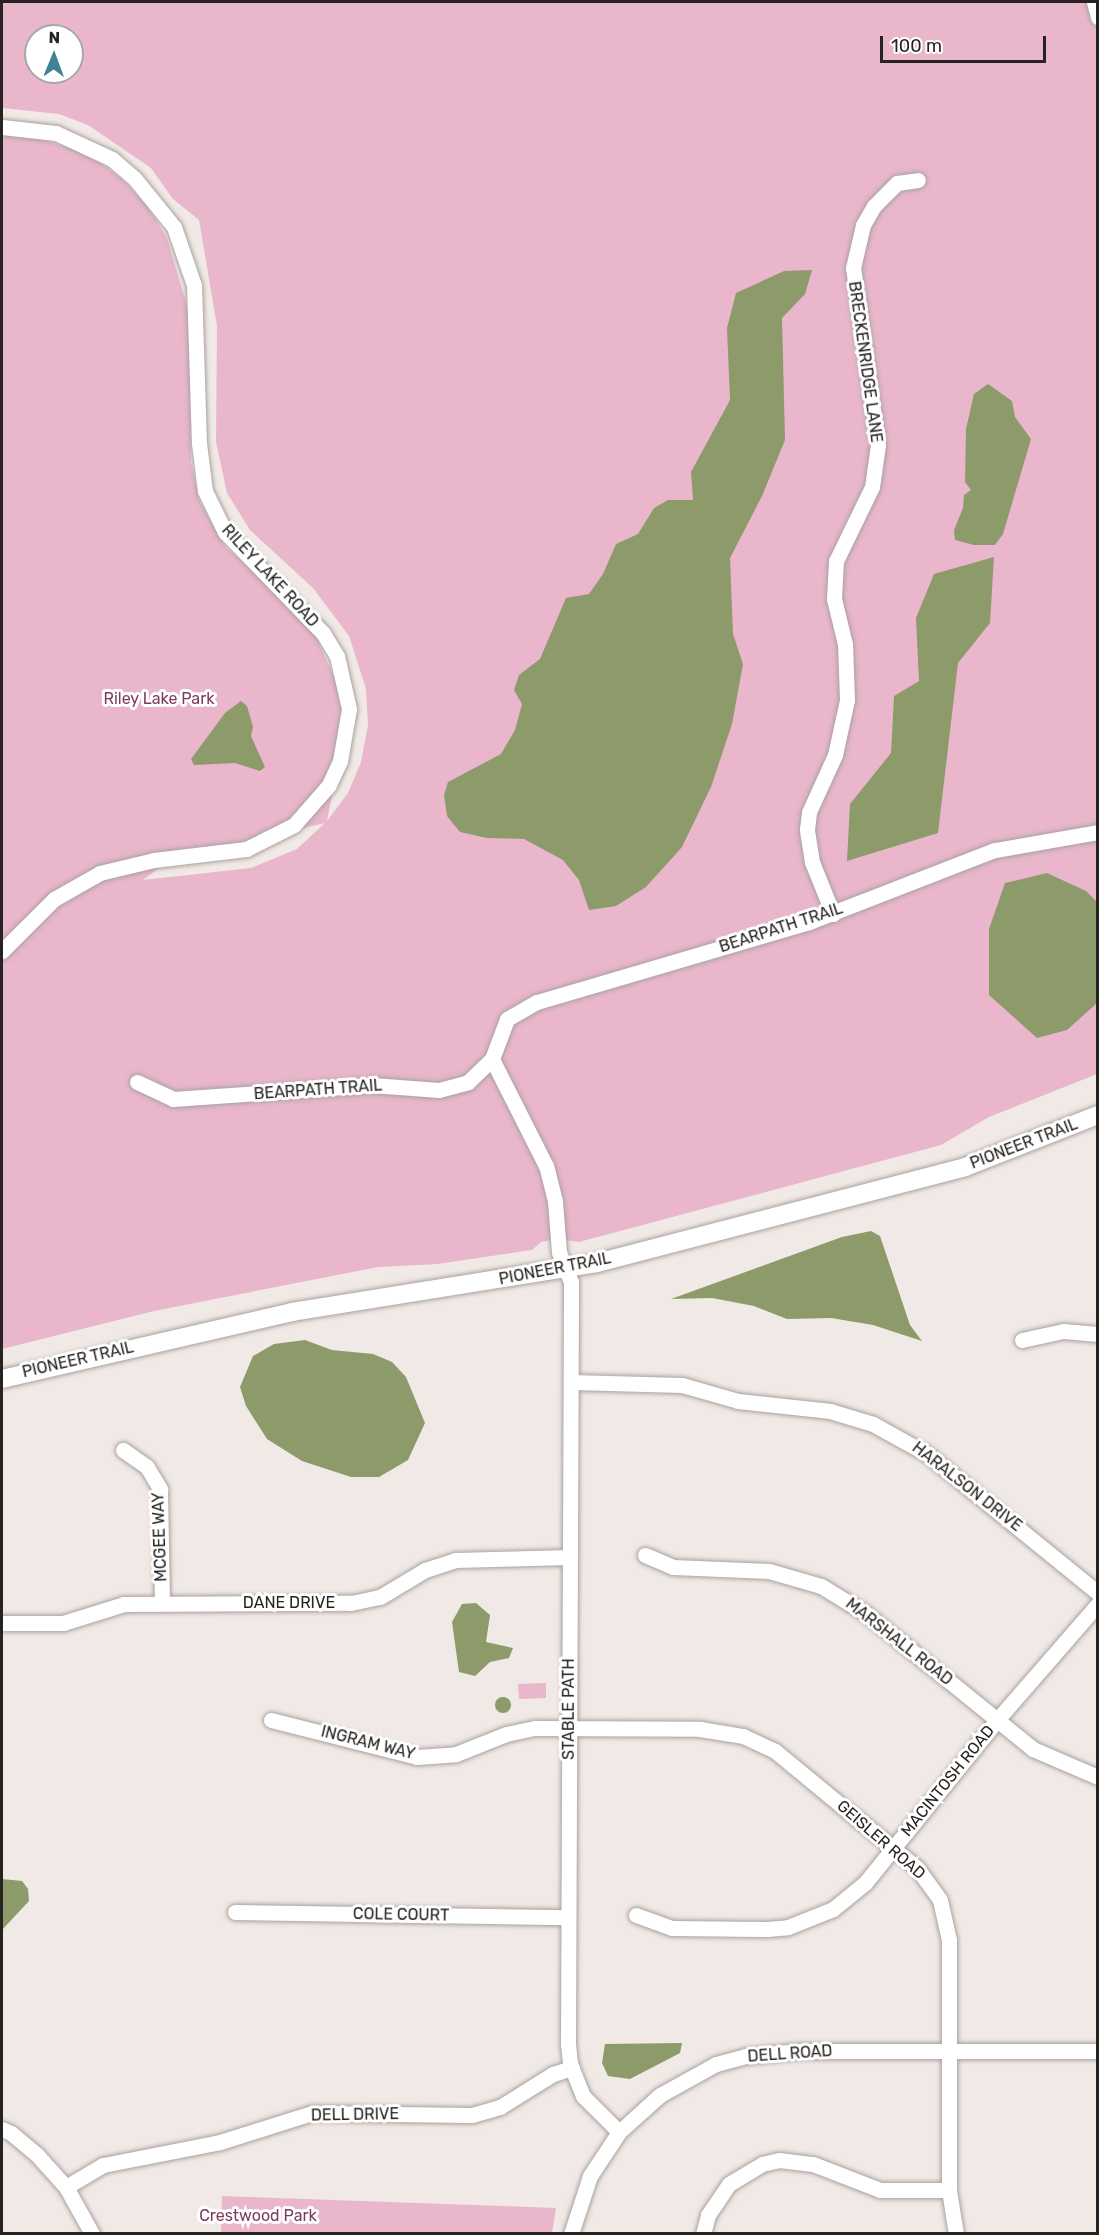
<!DOCTYPE html>
<style>
body{margin:0}
#map{position:relative;width:1099px;height:2235px;overflow:hidden;background:#f1e9e5;font-family:Rubik,sans-serif}
div>[style]{position:absolute}
.green>*{inset:0;background:#e9b6cc}
.water>*{inset:0;background:#8d9a6a}
.round{border-radius:50%}
.roads{filter:drop-shadow(0 0 2px #a9a29e) drop-shadow(0 0 2px #a9a29e)}
.minor>*{height:15px;margin:-7.5px;padding:0 7.5px;transform-origin:7.5px;border-radius:7.5px;background:#fff}
.major>*{height:18px;margin:-9px;padding:0 9px;transform-origin:9px;border-radius:9px;background:#fff}
span{translate:-50% -50%;white-space:nowrap;text-align:center;line-height:1.15;-webkit-text-stroke:6px #fff;paint-order:stroke}
.street-label{font-size:16px;color:#262321}
.park-label{font-size:16px;color:#7e3c5d}
.frame{position:absolute;inset:0;border:3px solid #262321;pointer-events:none}
.north{position:absolute;left:24px;top:24px;width:60px;height:60px;box-sizing:border-box;background:#fff;border:2px solid #a8a7a6;border-radius:50%;rotate:1deg;font-size:16px;font-weight:700;line-height:24px;text-align:center;color:#262321}
.north::after{content:'';display:block;margin:auto;width:21px;height:27px;background:#418295;clip-path:polygon(50% 0,100% 100%,50% 72%,0 100%)}
.scale{position:absolute;left:880px;top:36px;width:166px;height:27px;box-sizing:border-box;border:3px solid #262321;border-top:0;padding-left:8px;font-size:18px;line-height:21px;white-space:nowrap;color:#262321;-webkit-text-stroke:4px #fff;paint-order:stroke}
</style>
<div id="map">
<div class="green">
<i style="clip-path:polygon(evenodd,2px 2px,1097px 2px,1097px 1074px,989px 1117px,941px 1145px,579px 1242px,556px 1239px,541px 1242px,532px 1250px,438px 1264px,378px 1267px,154px 1311px,2px 1349px,2px 135px,27px 135px,89px 154px,123px 180px,148px 207px,167px 238px,190px 316px,191px 463px,200px 502px,226px 548px,305px 613px,349px 709px,327px 821px,348px 793px,361px 762px,368px 725px,366px 689px,349px 636px,313px 588px,250px 530px,227px 493px,216px 442px,217px 326px,199px 220px,173px 199px,151px 168px,88px 125px,59px 114px,2px 108px,2px 2px,36px 36px,72px 36px,72px 72px,36px 72px,36px 36px,2px 2px,325px 823px,297px 849px,251px 868px,143px 880px,171px 859px,325px 823px)"></i>
<i style="clip-path:polygon(546px 1683px,546px 1698px,519px 1699px,518px 1684px)"></i>
<i style="clip-path:polygon(222px 2196px,556px 2208px,552px 2233px,221px 2234px)"></i>
</div>
<div class="water">
<i style="clip-path:polygon(812px 270px,805px 294px,782px 318px,785px 440px,762px 496px,730px 558px,733px 634px,743px 664px,732px 724px,711px 787px,682px 847px,646px 887px,616px 906px,589px 910px,579px 880px,563px 860px,524px 839px,487px 838px,460px 832px,447px 816px,444px 795px,448px 782px,501px 754px,515px 730px,522px 704px,514px 690px,519px 675px,540px 659px,566px 598px,589px 594px,603px 574px,616px 544px,638px 534px,654px 508px,668px 500px,693px 500px,691px 472px,730px 400px,727px 328px,736px 293px,784px 271px)"></i>
<i style="clip-path:polygon(988px 384px,1012px 401px,1015px 417px,1031px 439px,1003px 534px,995px 545px,974px 545px,955px 540px,954px 530px,963px 508px,964px 495px,971px 490px,965px 482px,966px 429px,974px 394px)"></i>
<i style="clip-path:polygon(994px 557px,990px 623px,958px 663px,938px 833px,847px 861px,850px 804px,891px 753px,894px 696px,919px 681px,916px 618px,934px 574px)"></i>
<i style="clip-path:polygon(241px 701px,247px 706px,253px 727px,251px 736px,265px 767px,260px 771px,235px 763px,194px 765px,191px 759px,225px 713px)"></i>
<i style="clip-path:polygon(1047px 873px,1086px 891px,1097px 902px,1097px 1003px,1067px 1030px,1037px 1038px,989px 995px,989px 929px,1005px 883px)"></i>
<i style="clip-path:polygon(871px 1231px,880px 1236px,910px 1325px,922px 1341px,873px 1325px,831px 1318px,787px 1319px,754px 1306px,712px 1298px,671px 1299px,842px 1237px)"></i>
<i style="clip-path:polygon(305px 1340px,332px 1350px,373px 1354px,392px 1362px,406px 1377px,425px 1423px,408px 1460px,379px 1477px,351px 1477px,302px 1461px,267px 1439px,246px 1406px,240px 1387px,253px 1356px,274px 1344px)"></i>
<i style="clip-path:polygon(476px 1603px,490px 1615px,486px 1642px,513px 1648px,509px 1658px,490px 1662px,475px 1676px,459px 1672px,452px 1622px,462px 1604px)"></i>
<i class="round" style="left:495px;top:1697px;width:16px;height:16px"></i>
<i style="clip-path:polygon(2px 1879px,22px 1881px,28px 1889px,29px 1901px,2px 1930px)"></i>
<i style="clip-path:polygon(682px 2043px,680px 2053px,630px 2079px,608px 2076px,602px 2063px,605px 2044px)"></i>
</div>
<div class="roads">
<div class="minor">
<i style="left:1094px;top:2px;width:16px;rotate:75deg"></i>
<i style="left:2px;top:127px;width:54px;rotate:6.3deg"></i>
<i style="left:56px;top:133px;width:62px;rotate:24.9deg"></i>
<i style="left:112px;top:159px;width:30px;rotate:41deg"></i>
<i style="left:135px;top:179px;width:62px;rotate:50.9deg"></i>
<i style="left:174px;top:227px;width:61px;rotate:71deg"></i>
<i style="left:194px;top:285px;width:158px;rotate:88.2deg"></i>
<i style="left:199px;top:443px;width:48px;rotate:82.9deg"></i>
<i style="left:205px;top:491px;width:46px;rotate:64deg"></i>
<i style="left:225px;top:532px;width:141px;rotate:45.9deg"></i>
<i style="left:323px;top:633px;width:27px;rotate:59deg"></i>
<i style="left:337px;top:656px;width:54px;rotate:77.2deg"></i>
<i style="left:349px;top:709px;width:53px;rotate:99.8deg"></i>
<i style="left:340px;top:761px;width:26px;rotate:115deg"></i>
<i style="left:329px;top:785px;width:53px;rotate:131.2deg"></i>
<i style="left:294px;top:825px;width:54px;rotate:153.4deg"></i>
<i style="left:246px;top:849px;width:93px;rotate:173.2deg"></i>
<i style="left:154px;top:860px;width:56px;rotate:166.5deg"></i>
<i style="left:100px;top:873px;width:53px;rotate:150.5deg"></i>
<i style="left:54px;top:899px;width:74px;rotate:135deg"></i>
<i style="left:833px;top:914px;width:56px;rotate:-112deg"></i>
<i style="left:812px;top:862px;width:33px;rotate:-99deg"></i>
<i style="left:807px;top:829px;width:17px;rotate:-83deg"></i>
<i style="left:809px;top:812px;width:63px;rotate:-65.5deg"></i>
<i style="left:835px;top:755px;width:56px;rotate:-77.7deg"></i>
<i style="left:847px;top:700px;width:56px;rotate:-92deg"></i>
<i style="left:845px;top:644px;width:46px;rotate:-103.7deg"></i>
<i style="left:834px;top:599px;width:38px;rotate:-87deg"></i>
<i style="left:836px;top:561px;width:82px;rotate:-64.1deg"></i>
<i style="left:872px;top:487px;width:42px;rotate:-81.9deg"></i>
<i style="left:878px;top:445px;width:179px;rotate:-98deg"></i>
<i style="left:853px;top:268px;width:44px;rotate:-76.9deg"></i>
<i style="left:863px;top:225px;width:22px;rotate:-60deg"></i>
<i style="left:874px;top:206px;width:33px;rotate:-45deg"></i>
<i style="left:897px;top:183px;width:21px;rotate:-8deg"></i>
<i style="left:137px;top:1082px;width:40px;rotate:25deg"></i>
<i style="left:173px;top:1099px;width:199px;rotate:-4deg"></i>
<i style="left:372px;top:1085px;width:67px;rotate:4.3deg"></i>
<i style="left:439px;top:1090px;width:30px;rotate:-15deg"></i>
<i style="left:468px;top:1082px;width:33px;rotate:-44deg"></i>
<i style="left:1022px;top:1340px;width:42px;rotate:-12.4deg"></i>
<i style="left:1063px;top:1331px;width:35px;rotate:5deg"></i>
<i style="left:572px;top:1382px;width:110px;rotate:1.6deg"></i>
<i style="left:682px;top:1385px;width:58px;rotate:15.9deg"></i>
<i style="left:738px;top:1401px;width:93px;rotate:6.2deg"></i>
<i style="left:830px;top:1411px;width:45px;rotate:16.8deg"></i>
<i style="left:873px;top:1424px;width:62px;rotate:29.1deg"></i>
<i style="left:927px;top:1454px;width:220px;rotate:39.1deg"></i>
<i style="left:123px;top:1450px;width:29px;rotate:35deg"></i>
<i style="left:147px;top:1467px;width:26px;rotate:59deg"></i>
<i style="left:160px;top:1489px;width:114px;rotate:89deg"></i>
<i style="left:645px;top:1555px;width:30px;rotate:23deg"></i>
<i style="left:673px;top:1567px;width:96px;rotate:2.4deg"></i>
<i style="left:769px;top:1571px;width:54px;rotate:16.1deg"></i>
<i style="left:821px;top:1586px;width:52px;rotate:31.5deg"></i>
<i style="left:865px;top:1613px;width:216px;rotate:39deg"></i>
<i style="left:1033px;top:1749px;width:71px;rotate:23.3deg"></i>
<i style="left:2px;top:1623px;width:61px"></i>
<i style="left:63px;top:1623px;width:64px;rotate:-17.3deg"></i>
<i style="left:124px;top:1604px;width:227px;rotate:-0.3deg"></i>
<i style="left:351px;top:1603px;width:30px;rotate:-12deg"></i>
<i style="left:380px;top:1597px;width:52px;rotate:-31deg"></i>
<i style="left:425px;top:1570px;width:32px;rotate:-18deg"></i>
<i style="left:455px;top:1560px;width:115px;rotate:-1.5deg"></i>
<i style="left:271px;top:1720px;width:151px;rotate:14.2deg"></i>
<i style="left:417px;top:1757px;width:39px;rotate:-4deg"></i>
<i style="left:456px;top:1754px;width:54px;rotate:-21.8deg"></i>
<i style="left:506px;top:1734px;width:30px;rotate:-12deg"></i>
<i style="left:535px;top:1728px;width:165px;rotate:0.3deg"></i>
<i style="left:700px;top:1729px;width:44px;rotate:9.2deg"></i>
<i style="left:743px;top:1736px;width:35px;rotate:25deg"></i>
<i style="left:775px;top:1751px;width:184px;rotate:39.5deg"></i>
<i style="left:917px;top:1868px;width:39px;rotate:54deg"></i>
<i style="left:940px;top:1900px;width:41px;rotate:77.3deg"></i>
<i style="left:949px;top:1940px;width:250px;rotate:90deg"></i>
<i style="left:949px;top:2190px;width:45px;rotate:81deg"></i>
<i style="left:235px;top:1912px;width:332px;rotate:0.9deg"></i>
<i style="left:636px;top:1915px;width:38px;rotate:20deg"></i>
<i style="left:672px;top:1928px;width:95px;rotate:0.6deg"></i>
<i style="left:767px;top:1929px;width:21px;rotate:-5deg"></i>
<i style="left:788px;top:1927px;width:48px;rotate:-21.8deg"></i>
<i style="left:833px;top:1909px;width:41px;rotate:-39.1deg"></i>
<i style="left:865px;top:1883px;width:210px;rotate:-51deg"></i>
<i style="left:997px;top:1720px;width:154px;rotate:-49deg"></i>
<i style="left:2px;top:2129px;width:10px;rotate:24deg"></i>
<i style="left:11px;top:2133px;width:35px;rotate:40deg"></i>
<i style="left:38px;top:2156px;width:42px;rotate:47.9deg"></i>
<i style="left:66px;top:2187px;width:54px;rotate:61deg"></i>
<i style="left:619px;top:2132px;width:51px;rotate:-135deg"></i>
<i style="left:583px;top:2096px;width:35px;rotate:-112deg"></i>
<i style="left:570px;top:2063px;width:19px;rotate:-96deg"></i>
<i style="left:568px;top:2044px;width:762px;rotate:-89.77deg"></i>
<i style="left:571px;top:1282px;width:32px;rotate:-112deg"></i>
<i style="left:559px;top:1252px;width:51px;rotate:-94.5deg"></i>
<i style="left:555px;top:1201px;width:36px;rotate:-104deg"></i>
<i style="left:546px;top:1166px;width:120px;rotate:-116.8deg"></i>
<i style="left:492px;top:1059px;width:43px;rotate:-69.4deg"></i>
<i style="left:507px;top:1019px;width:34px;rotate:-30deg"></i>
<i style="left:537px;top:1002px;width:284px;rotate:-16.4deg"></i>
<i style="left:809px;top:922px;width:199px;rotate:-21.2deg"></i>
<i style="left:995px;top:850px;width:105px;rotate:-9.9deg"></i>
<i style="left:66px;top:2187px;width:43px;rotate:-30.7deg"></i>
<i style="left:103px;top:2165px;width:119px;rotate:-11.1deg"></i>
<i style="left:220px;top:2142px;width:96px;rotate:-17.5deg"></i>
<i style="left:312px;top:2113px;width:160px;rotate:0.7deg"></i>
<i style="left:472px;top:2115px;width:29px;rotate:-16deg"></i>
<i style="left:500px;top:2107px;width:62px;rotate:-31.9deg"></i>
<i style="left:553px;top:2074px;width:20px;rotate:-18deg"></i>
<i style="left:571px;top:2234px;width:61px;rotate:-71.9deg"></i>
<i style="left:590px;top:2176px;width:53px;rotate:-56.6deg"></i>
<i style="left:619px;top:2132px;width:55px;rotate:-42.1deg"></i>
<i style="left:660px;top:2095px;width:64px;rotate:-29deg"></i>
<i style="left:716px;top:2064px;width:30px;rotate:-15deg"></i>
<i style="left:745px;top:2056px;width:55px;rotate:-5.2deg"></i>
<i style="left:800px;top:2051px;width:298px"></i>
<i style="left:703px;top:2234px;width:20px;rotate:-75deg"></i>
<i style="left:708px;top:2215px;width:37px;rotate:-56deg"></i>
<i style="left:729px;top:2184px;width:39px;rotate:-31deg"></i>
<i style="left:762px;top:2164px;width:17px;rotate:-13deg"></i>
<i style="left:779px;top:2160px;width:34px;rotate:7deg"></i>
<i style="left:813px;top:2164px;width:72px;rotate:21.2deg"></i>
<i style="left:880px;top:2190px;width:69px"></i>
</div>
<div class="major">
<i style="left:2px;top:1379px;width:298px;rotate:-13deg"></i>
<i style="left:292px;top:1312px;width:309px;rotate:-9.1deg"></i>
<i style="left:597px;top:1263px;width:380px;rotate:-14.6deg"></i>
<i style="left:965px;top:1167px;width:143px;rotate:-21.4deg"></i>
</div>
</div>
<div class="street-label">
<span style="left:865px;top:362px;rotate:82deg">BRECKENRIDGE LANE</span>
<span style="left:270px;top:576px;rotate:47deg">RILEY LAKE ROAD</span>
<span style="left:781px;top:928px;rotate:-18deg">BEARPATH TRAIL</span>
<span style="left:318px;top:1090px;rotate:-4deg">BEARPATH TRAIL</span>
<span style="left:1024px;top:1144px;rotate:-21deg">PIONEER TRAIL</span>
<span style="left:555px;top:1269px;rotate:-11deg">PIONEER TRAIL</span>
<span style="left:78px;top:1360px;rotate:-13deg">PIONEER TRAIL</span>
<span style="left:967px;top:1487px;rotate:38deg">HARALSON DRIVE</span>
<span style="left:160px;top:1537px;rotate:-92deg">MCGEE WAY</span>
<span style="left:289px;top:1603px">DANE DRIVE</span>
<span style="left:899px;top:1642px;rotate:38deg">MARSHALL ROAD</span>
<span style="left:569px;top:1709px;rotate:-90deg">STABLE PATH</span>
<span style="left:368px;top:1743px;rotate:14deg">INGRAM WAY</span>
<span style="left:948px;top:1781px;rotate:-51deg">MACINTOSH ROAD</span>
<span style="left:881px;top:1840px;rotate:41deg">GEISLER ROAD</span>
<span style="left:401px;top:1915px;rotate:1deg">COLE COURT</span>
<span style="left:790px;top:2054px;rotate:-4deg">DELL ROAD</span>
<span style="left:355px;top:2115px;rotate:-1deg">DELL DRIVE</span>
</div>
<div class="park-label">
<span style="left:159px;top:699px">Riley Lake Park</span>
<span style="left:258px;top:2216px">Crestwood Park</span>
</div>
<div class="frame"></div>
<div class="north">N</div>
<div class="scale">100 m</div>
</div>
